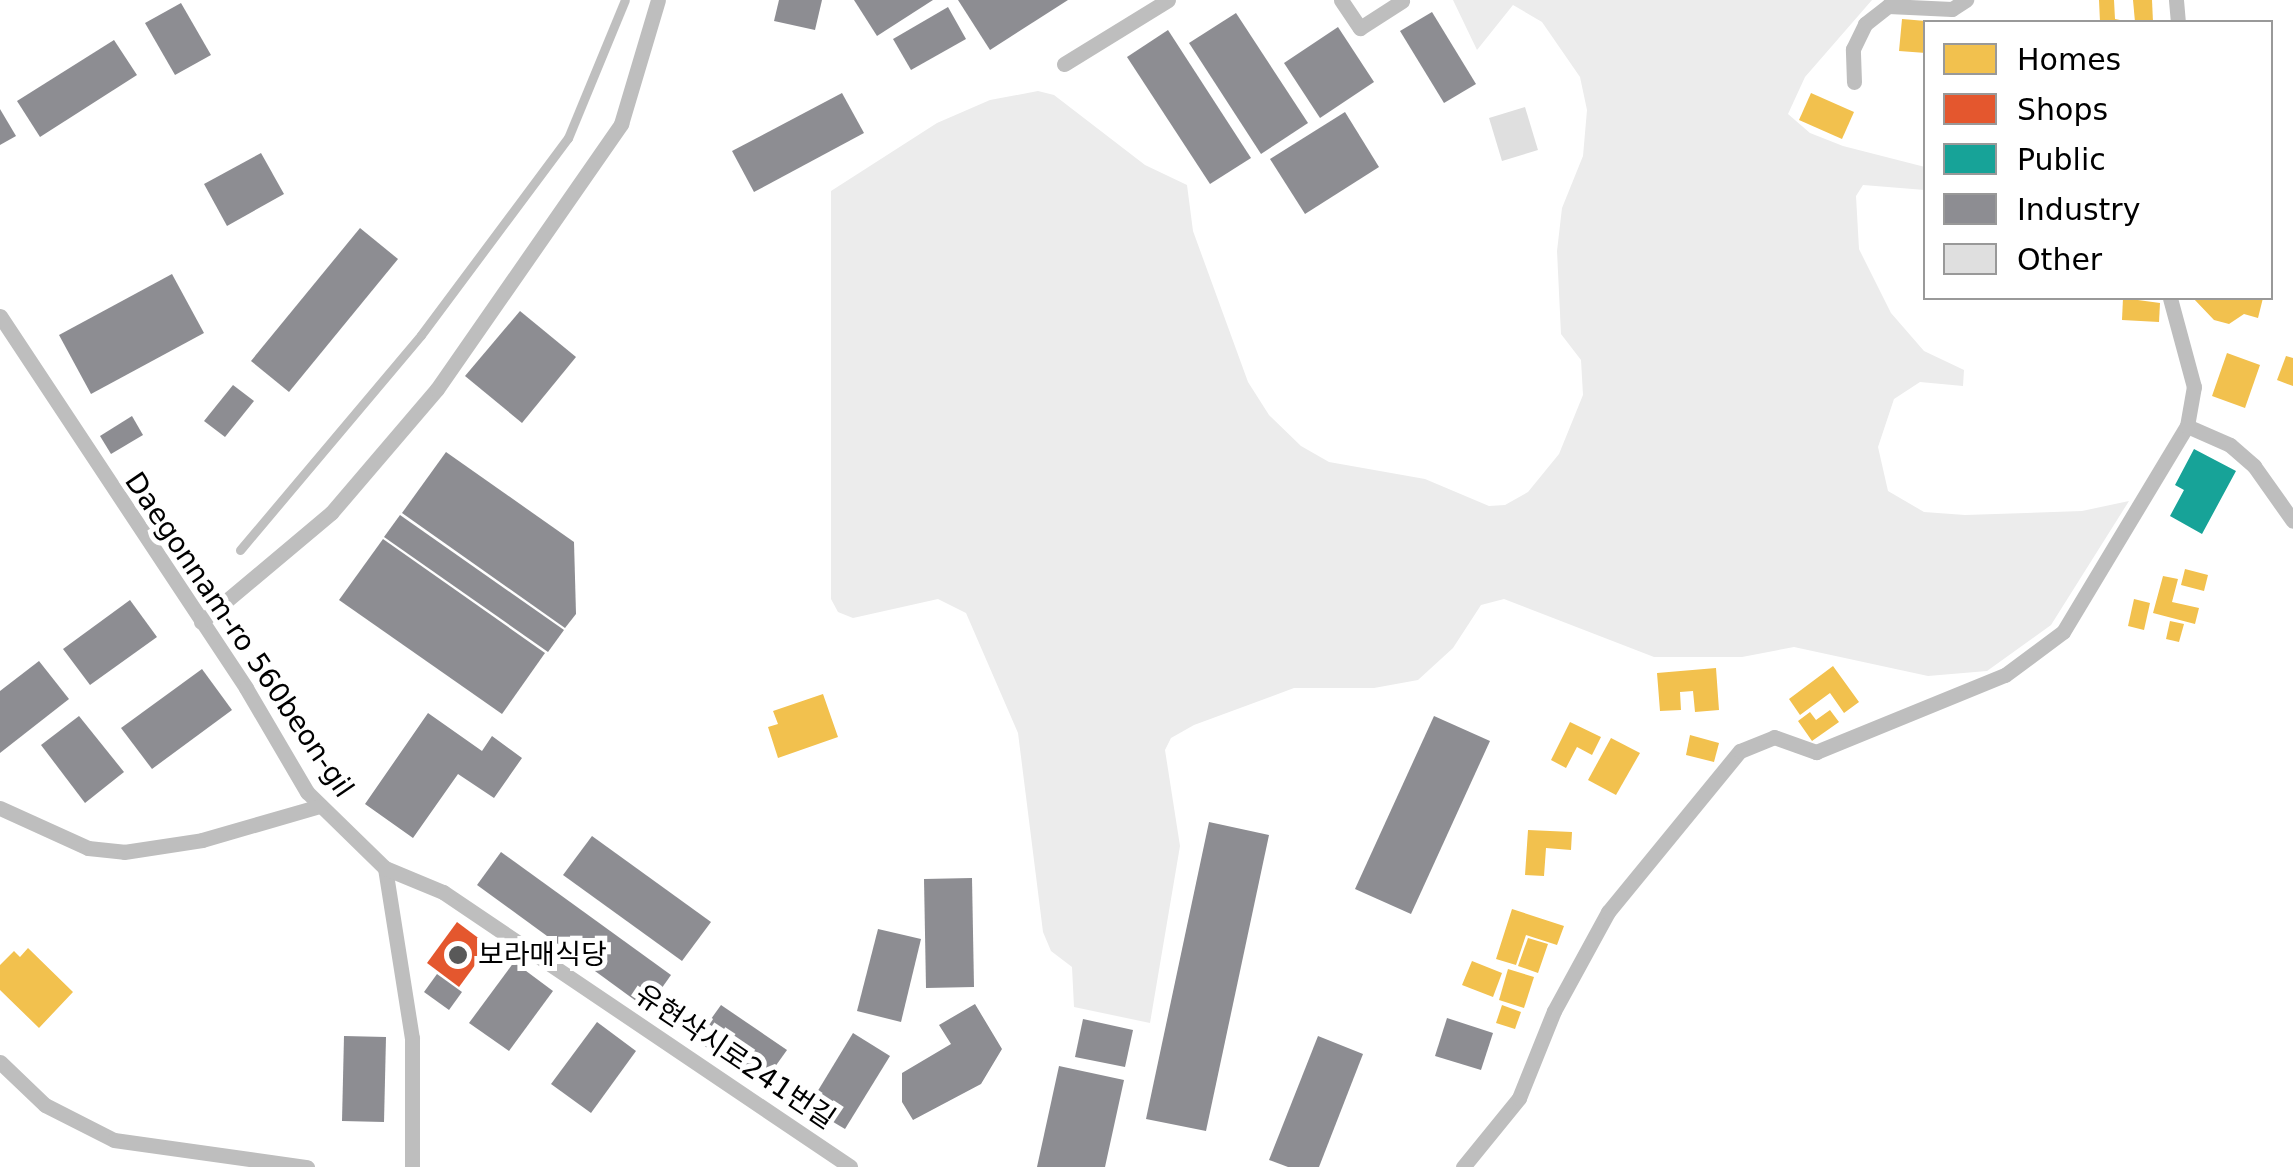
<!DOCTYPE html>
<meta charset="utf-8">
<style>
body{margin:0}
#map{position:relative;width:2293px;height:1167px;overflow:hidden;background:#fff;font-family:"DejaVu Sans","Noto Sans KR",sans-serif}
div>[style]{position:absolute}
.green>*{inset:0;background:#ececec}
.homes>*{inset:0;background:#f2c14e}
.shops>*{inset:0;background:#e4572e}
.public>*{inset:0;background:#17a398}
.industry>*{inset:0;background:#8d8d92}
.stream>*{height:9px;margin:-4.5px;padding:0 4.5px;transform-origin:4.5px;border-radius:4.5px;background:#bfbfbf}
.building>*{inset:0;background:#dfdfdf}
.service>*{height:15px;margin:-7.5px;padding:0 7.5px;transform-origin:7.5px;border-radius:7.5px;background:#bebebe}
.dots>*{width:28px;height:28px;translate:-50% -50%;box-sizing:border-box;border:5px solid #fff;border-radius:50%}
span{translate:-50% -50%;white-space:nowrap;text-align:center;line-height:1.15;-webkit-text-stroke:10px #fff;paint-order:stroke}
.street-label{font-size:28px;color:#000}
.poi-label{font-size:28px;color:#000}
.left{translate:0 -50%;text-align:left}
.legend{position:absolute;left:1923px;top:20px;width:350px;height:280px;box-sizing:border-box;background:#fff;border:2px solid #999;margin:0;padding:12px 18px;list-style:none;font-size:30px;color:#000}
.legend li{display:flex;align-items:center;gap:20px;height:50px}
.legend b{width:50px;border:2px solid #999}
</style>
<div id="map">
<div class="green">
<i style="clip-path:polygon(1453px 0,1872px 0,1805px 77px,1788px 114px,1810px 133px,1843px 146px,1925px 167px,1925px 190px,1863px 185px,1856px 196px,1859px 249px,1891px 313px,1924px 351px,1964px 370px,1963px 386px,1920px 382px,1894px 399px,1878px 447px,1888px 491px,1924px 512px,1965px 515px,2082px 511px,2129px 501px,2051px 625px,1987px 671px,1928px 676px,1794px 647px,1742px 657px,1654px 657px,1504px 599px,1481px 605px,1453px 648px,1418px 680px,1374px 688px,1294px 688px,1194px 725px,1171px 738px,1165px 750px,1180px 846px,1150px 1023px,1074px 1007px,1072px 967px,1051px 951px,1043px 932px,1018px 733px,966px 613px,938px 599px,853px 618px,838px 612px,831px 599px,831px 191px,937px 123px,990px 100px,1038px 91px,1054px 95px,1145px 165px,1187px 185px,1193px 231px,1248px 382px,1269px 415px,1301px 446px,1329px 462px,1425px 479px,1489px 506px,1505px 505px,1528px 492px,1559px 454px,1583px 395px,1581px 360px,1561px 334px,1557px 251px,1562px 208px,1583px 156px,1587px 110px,1580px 77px,1542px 22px,1513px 5px,1477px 50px)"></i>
</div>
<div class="homes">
<i style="clip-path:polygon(2099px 0,2114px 0,2115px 19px,2130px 22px,2100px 22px)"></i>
<i style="clip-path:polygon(2133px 0,2152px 0,2153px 22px,2135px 22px)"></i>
<i style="clip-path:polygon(1902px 19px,1926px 21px,1926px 53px,1899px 51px)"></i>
<i style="clip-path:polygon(1811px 93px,1854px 112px,1842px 139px,1799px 120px)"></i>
<i style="clip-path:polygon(2123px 298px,2160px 303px,2159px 322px,2122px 320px)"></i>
<i style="clip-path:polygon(2193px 298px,2263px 298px,2258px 318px,2244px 314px,2229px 324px,2214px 320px)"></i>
<i style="clip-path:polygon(2227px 353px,2260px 365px,2245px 408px,2212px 396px)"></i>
<i style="clip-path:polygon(2286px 356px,2293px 358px,2293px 386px,2277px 380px)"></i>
<i style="clip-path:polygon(2185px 569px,2208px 575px,2204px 591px,2181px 585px)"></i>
<i style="clip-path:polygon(2163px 576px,2178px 579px,2172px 602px,2199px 608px,2195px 624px,2153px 613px)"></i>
<i style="clip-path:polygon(2134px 599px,2150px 603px,2144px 630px,2128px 626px)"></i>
<i style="clip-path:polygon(2170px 621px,2184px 624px,2179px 642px,2166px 639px)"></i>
<i style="clip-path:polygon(1833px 666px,1859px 702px,1844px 713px,1830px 693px,1800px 715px,1789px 699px)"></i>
<i style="clip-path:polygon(1716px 668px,1719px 710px,1695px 712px,1693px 691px,1680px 692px,1681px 710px,1660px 711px,1657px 673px)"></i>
<i style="clip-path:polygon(823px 694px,838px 737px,778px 758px,768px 727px,778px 724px,773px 711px)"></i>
<i style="clip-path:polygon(1830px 710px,1839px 722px,1812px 741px,1798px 721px,1810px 712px,1816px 720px)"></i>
<i style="clip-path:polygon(1570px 722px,1601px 737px,1592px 755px,1577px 747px,1566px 768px,1551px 760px)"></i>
<i style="clip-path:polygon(1690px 735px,1719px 743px,1714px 762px,1686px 755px)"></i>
<i style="clip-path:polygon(1611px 738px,1640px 753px,1616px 795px,1588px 780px)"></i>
<i style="clip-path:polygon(1528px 830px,1572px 832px,1571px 850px,1546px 848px,1544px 876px,1525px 875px)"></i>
<i style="clip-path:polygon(1512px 909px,1564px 926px,1557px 945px,1526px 935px,1516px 965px,1496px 959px)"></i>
<i style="clip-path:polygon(1528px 938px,1548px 944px,1538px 973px,1518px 966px)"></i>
<i style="clip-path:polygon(28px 948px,73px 992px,39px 1028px,0 990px,0 965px,14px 951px,20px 957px)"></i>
<i style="clip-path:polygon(1472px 961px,1502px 973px,1493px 997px,1462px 985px)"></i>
<i style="clip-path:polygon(1508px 969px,1534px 977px,1524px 1008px,1499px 1000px)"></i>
<i style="clip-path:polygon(1502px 1005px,1521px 1012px,1515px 1029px,1496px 1023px)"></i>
</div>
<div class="shops">
<i style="clip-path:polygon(457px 922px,489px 946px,459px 987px,427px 963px)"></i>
</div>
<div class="public">
<i style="clip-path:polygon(2194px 449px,2236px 471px,2202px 534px,2170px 516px,2184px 490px,2175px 485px)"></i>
</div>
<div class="industry">
<i style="clip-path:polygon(779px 0,822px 0,815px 30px,774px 21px)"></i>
<i style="clip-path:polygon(854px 0,933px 0,877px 36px)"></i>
<i style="clip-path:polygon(958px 0,1068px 0,990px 50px)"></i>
<i style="clip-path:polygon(181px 3px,211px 55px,175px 75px,145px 23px)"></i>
<i style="clip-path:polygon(948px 7px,966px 39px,911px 70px,893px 39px)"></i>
<i style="clip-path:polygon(1432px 12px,1476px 84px,1444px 103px,1400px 31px)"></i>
<i style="clip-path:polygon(1236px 13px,1308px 123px,1261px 154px,1189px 43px)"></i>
<i style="clip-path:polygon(1338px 27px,1374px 82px,1320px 118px,1284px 63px)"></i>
<i style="clip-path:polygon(1168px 30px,1251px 158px,1210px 184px,1127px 57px)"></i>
<i style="clip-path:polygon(114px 40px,137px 75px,40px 137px,17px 101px)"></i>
<i style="clip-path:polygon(842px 93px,864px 133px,754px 192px,732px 151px)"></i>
<i style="clip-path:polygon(0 109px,16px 136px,0 145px)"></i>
<i style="clip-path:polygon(1345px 112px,1379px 167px,1305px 214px,1270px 159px)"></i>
<i style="clip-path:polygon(261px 153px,284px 194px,227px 226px,204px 184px)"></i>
<i style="clip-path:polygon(360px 228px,398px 259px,289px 392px,251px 361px)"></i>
<i style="clip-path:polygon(172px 274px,204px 333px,91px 394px,59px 335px)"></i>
<i style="clip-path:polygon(520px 311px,576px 357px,522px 423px,465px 376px)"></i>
<i style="clip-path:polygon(233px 385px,254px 401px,225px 437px,204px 421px)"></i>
<i style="clip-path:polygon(132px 416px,143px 435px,111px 454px,100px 436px)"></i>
<i style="clip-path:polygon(446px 452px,574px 542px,576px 614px,565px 628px,402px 513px)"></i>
<i style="clip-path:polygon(400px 515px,564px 630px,548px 652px,384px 537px)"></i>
<i style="clip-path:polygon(383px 539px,545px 653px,502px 714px,339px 600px)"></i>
<i style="clip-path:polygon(130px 600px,157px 637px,90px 685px,63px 649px)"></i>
<i style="clip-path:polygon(39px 661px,69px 699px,0 753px,0 691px)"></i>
<i style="clip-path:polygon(202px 669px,232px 710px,152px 769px,121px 728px)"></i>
<i style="clip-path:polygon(428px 713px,482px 751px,492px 736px,522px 758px,494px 798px,458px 774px,413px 838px,365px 804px)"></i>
<i style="clip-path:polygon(79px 716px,124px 772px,85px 803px,41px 745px)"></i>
<i style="clip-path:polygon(1434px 716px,1490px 741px,1411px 914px,1355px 889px)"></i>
<i style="clip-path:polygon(1209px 822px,1269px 835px,1206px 1131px,1146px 1119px)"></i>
<i style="clip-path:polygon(592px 836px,711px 922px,682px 961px,563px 875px)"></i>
<i style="clip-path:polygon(501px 852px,671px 975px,647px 1009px,477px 885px)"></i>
<i style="clip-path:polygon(972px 878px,974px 987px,926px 988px,924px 879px)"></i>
<i style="clip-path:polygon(878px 929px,921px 939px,901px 1022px,857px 1011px)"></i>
<i style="clip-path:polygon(514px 962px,553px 991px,509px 1051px,469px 1023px)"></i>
<i style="clip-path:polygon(437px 974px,462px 992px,449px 1010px,424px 992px)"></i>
<i style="clip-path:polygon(975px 1004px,1002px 1049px,981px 1084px,913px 1120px,902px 1102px,902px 1073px,951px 1044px,939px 1025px)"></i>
<i style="clip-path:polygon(721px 1005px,787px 1050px,762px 1085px,696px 1040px)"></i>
<i style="clip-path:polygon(1447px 1018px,1493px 1033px,1481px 1070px,1435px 1056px)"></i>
<i style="clip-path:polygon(1083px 1019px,1133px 1030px,1125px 1067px,1075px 1057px)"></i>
<i style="clip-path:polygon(597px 1022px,636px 1051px,591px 1113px,551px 1084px)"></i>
<i style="clip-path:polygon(853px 1033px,890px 1056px,845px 1129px,808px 1107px)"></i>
<i style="clip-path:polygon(344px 1036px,386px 1037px,384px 1122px,342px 1121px)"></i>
<i style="clip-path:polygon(1318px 1036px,1363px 1054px,1319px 1167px,1288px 1167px,1269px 1160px)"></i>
<i style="clip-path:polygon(1059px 1066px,1124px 1080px,1105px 1167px,1037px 1167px)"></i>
</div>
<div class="stream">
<i style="left:240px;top:550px;width:281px;rotate:-49.9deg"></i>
<i style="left:421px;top:335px;width:246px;rotate:-53.3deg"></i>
<i style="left:568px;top:138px;width:149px;rotate:-67.6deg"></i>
</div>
<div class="building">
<i style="clip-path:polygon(1525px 107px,1538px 150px,1502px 161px,1489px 118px)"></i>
</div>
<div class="service">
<i style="left:1341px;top:0;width:34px;rotate:56deg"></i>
<i style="left:1360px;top:28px;width:50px;rotate:-32.7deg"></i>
<i style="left:2176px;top:0;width:22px;rotate:85deg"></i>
<i style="left:1064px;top:64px;width:122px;rotate:-31.6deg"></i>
<i style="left:1854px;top:82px;width:33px;rotate:-92deg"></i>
<i style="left:1853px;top:49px;width:28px;rotate:-64deg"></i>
<i style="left:1865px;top:24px;width:29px;rotate:-38deg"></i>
<i style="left:1888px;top:6px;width:64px;rotate:2.7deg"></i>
<i style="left:1952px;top:9px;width:17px;rotate:-33deg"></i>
<i style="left:0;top:316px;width:446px;rotate:56.5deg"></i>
<i style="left:246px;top:688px;width:121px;rotate:59.6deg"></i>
<i style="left:307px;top:792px;width:109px;rotate:44.3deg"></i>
<i style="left:385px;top:868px;width:172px;rotate:81deg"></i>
<i style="left:412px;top:1038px;width:129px;rotate:90deg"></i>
<i style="left:2187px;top:426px;width:47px;rotate:23.8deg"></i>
<i style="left:2230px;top:445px;width:32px;rotate:41deg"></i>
<i style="left:2254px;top:466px;width:67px;rotate:54.7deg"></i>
<i style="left:201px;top:622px;width:170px;rotate:-40deg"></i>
<i style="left:331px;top:513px;width:163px;rotate:-49.5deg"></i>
<i style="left:437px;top:389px;width:323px;rotate:-55.2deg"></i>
<i style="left:621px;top:124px;width:129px;rotate:-73.4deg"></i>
<i style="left:0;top:808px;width:97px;rotate:24.4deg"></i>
<i style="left:88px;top:848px;width:36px;rotate:6deg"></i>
<i style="left:124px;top:852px;width:79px;rotate:-8.7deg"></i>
<i style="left:202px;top:840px;width:123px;rotate:-16.1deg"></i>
<i style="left:385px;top:868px;width:63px;rotate:22.5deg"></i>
<i style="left:443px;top:892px;width:491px;rotate:34deg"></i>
<i style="left:0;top:1062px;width:62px;rotate:43.7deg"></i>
<i style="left:45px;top:1105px;width:77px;rotate:26.9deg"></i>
<i style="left:114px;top:1140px;width:195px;rotate:8deg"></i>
<i style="left:1463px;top:1167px;width:89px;rotate:-50.9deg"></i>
<i style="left:1519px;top:1098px;width:94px;rotate:-68.1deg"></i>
<i style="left:1554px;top:1011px;width:113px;rotate:-61.4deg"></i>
<i style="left:1608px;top:912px;width:208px;rotate:-50.7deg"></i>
<i style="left:1740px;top:751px;width:37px;rotate:-22deg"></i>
<i style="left:1774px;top:737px;width:45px;rotate:19.7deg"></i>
<i style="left:1816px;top:752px;width:204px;rotate:-22.2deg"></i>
<i style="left:2005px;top:675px;width:72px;rotate:-36.6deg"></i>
<i style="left:2063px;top:632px;width:240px;rotate:-59deg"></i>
<i style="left:2187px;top:426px;width:40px;rotate:-80deg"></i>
<i style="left:2194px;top:387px;width:92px;rotate:-105.1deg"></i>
</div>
<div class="dots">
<i style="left:458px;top:955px;background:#595959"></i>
</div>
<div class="street-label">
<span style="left:239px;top:635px;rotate:56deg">Daegonnam-ro 560beon-gil</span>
<span style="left:735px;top:1057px;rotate:34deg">유현삭시로241번길</span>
</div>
<div class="poi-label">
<span class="left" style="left:478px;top:955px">보라매식당</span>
</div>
<ul class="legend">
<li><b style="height:28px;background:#f2c14e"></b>Homes</li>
<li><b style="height:28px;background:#e4572e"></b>Shops</li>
<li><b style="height:28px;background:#17a398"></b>Public</li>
<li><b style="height:28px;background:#8d8d92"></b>Industry</li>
<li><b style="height:28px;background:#dfdfdf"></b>Other</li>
</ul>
</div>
